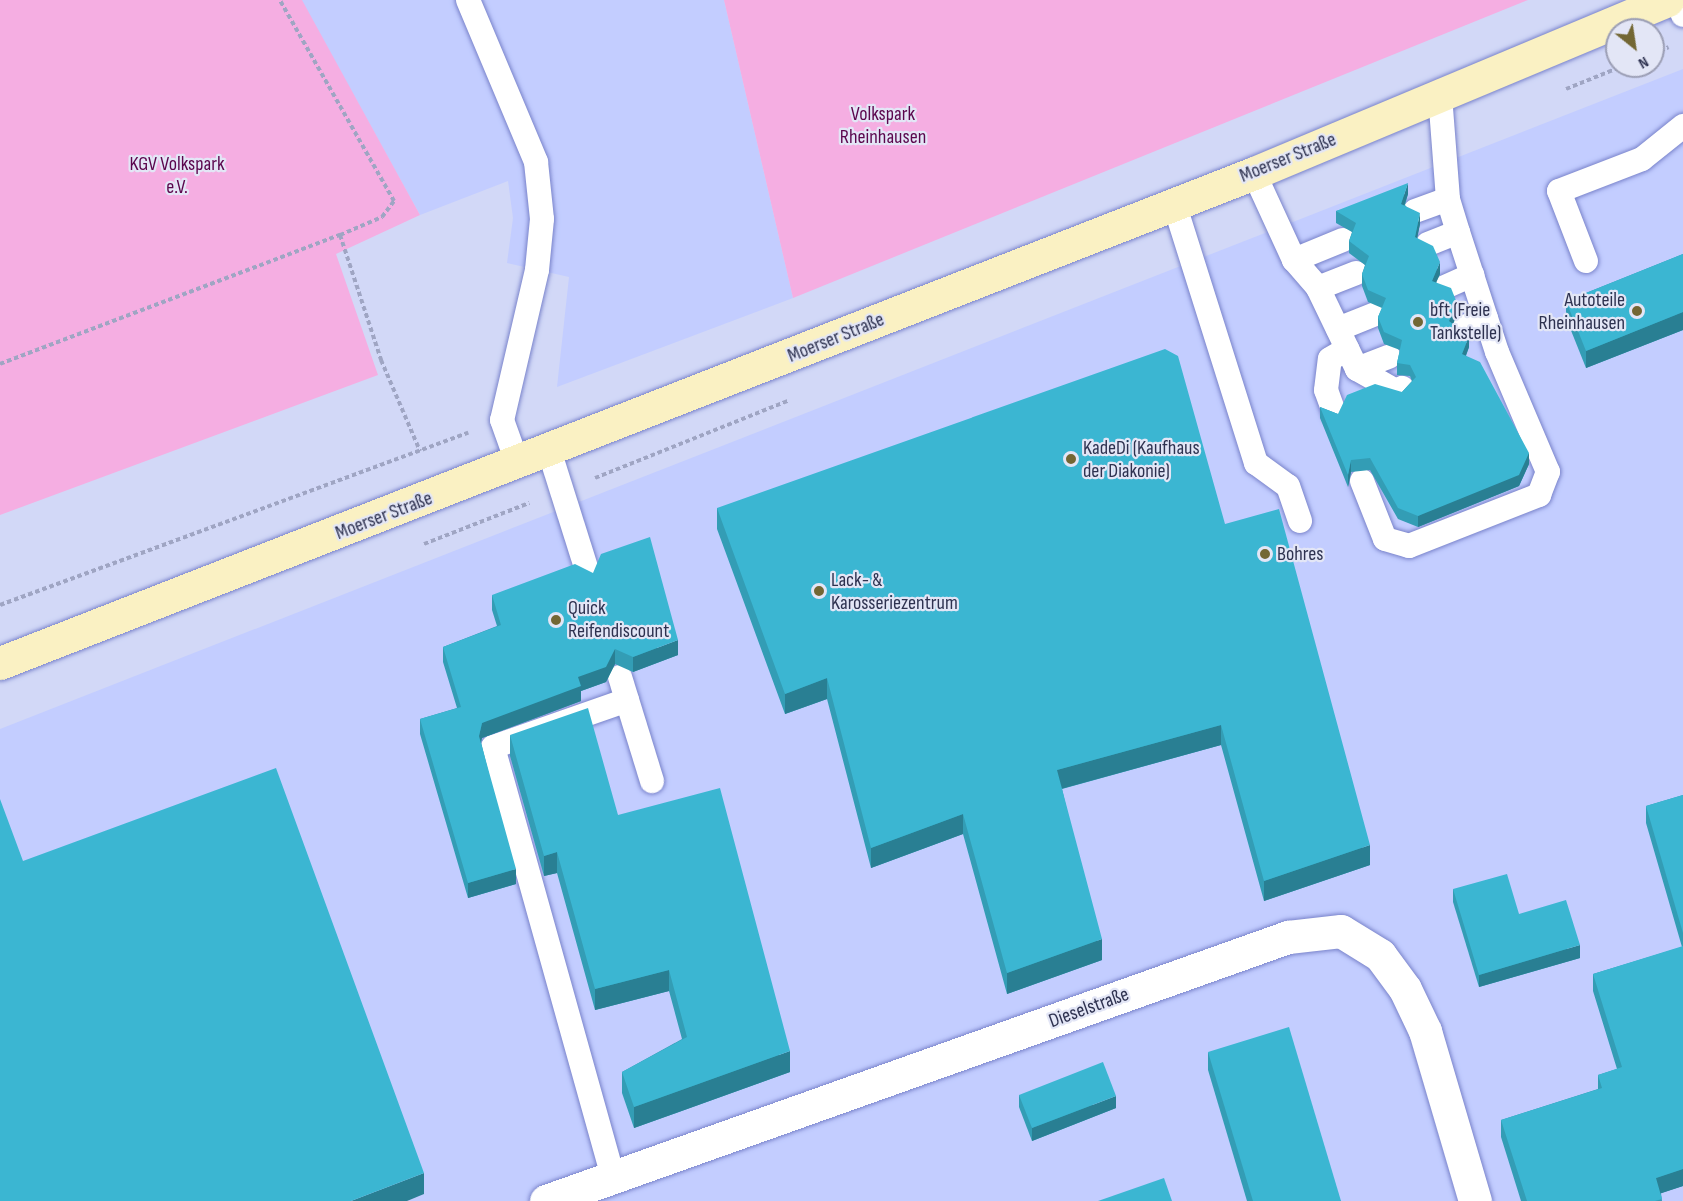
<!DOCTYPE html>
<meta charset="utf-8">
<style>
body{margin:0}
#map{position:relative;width:1683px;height:1201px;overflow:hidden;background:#d2d8f7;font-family:"Sofia Sans Condensed",sans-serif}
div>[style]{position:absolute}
.built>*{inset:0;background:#c3cdff}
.green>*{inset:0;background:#f5aee2}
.path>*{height:4px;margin-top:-2px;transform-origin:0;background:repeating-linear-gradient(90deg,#9fa5c3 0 4.5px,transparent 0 7.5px)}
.roads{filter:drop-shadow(0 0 2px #7983cb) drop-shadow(0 0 2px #7983cb)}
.service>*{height:24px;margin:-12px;padding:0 12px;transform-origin:12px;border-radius:12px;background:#fff}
.minor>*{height:33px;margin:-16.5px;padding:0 16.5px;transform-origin:16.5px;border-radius:16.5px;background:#fff}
.secondary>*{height:33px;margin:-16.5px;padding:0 16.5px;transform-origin:16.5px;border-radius:16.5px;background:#faf1c3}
.wall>*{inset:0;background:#339db5}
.shaded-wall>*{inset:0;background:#297f93}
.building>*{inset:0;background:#3bb6d2}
.dots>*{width:16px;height:16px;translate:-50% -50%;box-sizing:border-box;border:3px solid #e3e6f6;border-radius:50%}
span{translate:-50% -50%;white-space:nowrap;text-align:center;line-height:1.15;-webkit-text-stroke:4.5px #e3e6f6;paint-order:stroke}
.park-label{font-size:20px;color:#5b064d}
.street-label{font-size:20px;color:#2e3250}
.poi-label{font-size:20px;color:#2e3250}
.right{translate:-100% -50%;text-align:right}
.left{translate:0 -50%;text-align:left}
.north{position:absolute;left:1605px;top:18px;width:60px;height:60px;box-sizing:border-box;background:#e3e6f6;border:2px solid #9b9eb4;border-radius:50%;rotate:150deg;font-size:16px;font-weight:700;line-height:24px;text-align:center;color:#2e3250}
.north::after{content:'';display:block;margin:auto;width:21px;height:27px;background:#736734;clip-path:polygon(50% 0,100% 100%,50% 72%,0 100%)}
</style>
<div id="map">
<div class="built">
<i style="clip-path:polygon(301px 0,724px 0,793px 298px,557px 387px,569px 277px,507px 263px,513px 218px,508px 181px,420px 215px)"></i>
<i style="clip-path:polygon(1683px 69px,1683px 1201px,0 1201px,0 729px)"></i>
</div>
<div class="green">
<i style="clip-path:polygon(0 0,302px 0,420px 215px,336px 254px,378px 375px,0 515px)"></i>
<i style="clip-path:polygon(724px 0,1528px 0,793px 298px)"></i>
</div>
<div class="path">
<i style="left:1653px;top:54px;width:17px;rotate:-24deg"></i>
<i style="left:1566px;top:89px;width:61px;rotate:-22deg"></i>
<i style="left:340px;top:235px;width:132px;rotate:71.8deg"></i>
<i style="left:381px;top:360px;width:99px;rotate:66.8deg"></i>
<i style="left:0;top:364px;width:364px;rotate:-20.8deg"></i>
<i style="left:340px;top:235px;width:46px;rotate:-23.2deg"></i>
<i style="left:382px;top:217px;width:20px;rotate:-53deg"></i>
<i style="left:394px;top:201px;width:231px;rotate:-119.6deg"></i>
<i style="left:595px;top:478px;width:208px;rotate:-21.8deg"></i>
<i style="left:424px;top:544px;width:113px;rotate:-21.3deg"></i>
<i style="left:0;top:605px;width:499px;rotate:-20.2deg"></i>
</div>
<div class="roads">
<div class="service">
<i style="left:468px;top:0;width:176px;rotate:67.2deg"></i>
<i style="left:536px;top:162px;width:57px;rotate:84deg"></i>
<i style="left:542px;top:219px;width:51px;rotate:95.6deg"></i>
<i style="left:537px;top:270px;width:154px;rotate:103.1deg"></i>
<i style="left:502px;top:420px;width:45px;rotate:70.3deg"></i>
<i style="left:1677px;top:0;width:16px;rotate:68deg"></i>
<i style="left:1254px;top:173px;width:96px;rotate:65.3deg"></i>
<i style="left:1294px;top:260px;width:37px;rotate:49deg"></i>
<i style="left:1318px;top:288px;width:41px;rotate:-21.5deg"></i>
<i style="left:1174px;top:203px;width:273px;rotate:72.5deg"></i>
<i style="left:1256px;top:463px;width:39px;rotate:36deg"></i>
<i style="left:1288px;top:486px;width:37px;rotate:71deg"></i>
<i style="left:1415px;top:211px;width:35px;rotate:-20deg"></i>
<i style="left:1428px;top:244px;width:32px;rotate:-22deg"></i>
<i style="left:1458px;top:232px;width:34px;rotate:-107deg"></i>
<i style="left:1448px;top:199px;width:104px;rotate:-94.4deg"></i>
<i style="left:1294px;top:260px;width:53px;rotate:-22.2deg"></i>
<i style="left:1586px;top:261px;width:75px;rotate:-111.1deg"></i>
<i style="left:1559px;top:191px;width:89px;rotate:-21.1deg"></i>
<i style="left:1642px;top:159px;width:53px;rotate:-38.8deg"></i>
<i style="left:1445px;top:287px;width:30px;rotate:-24deg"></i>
<i style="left:1318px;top:288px;width:90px;rotate:64.3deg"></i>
<i style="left:1357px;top:369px;width:45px;rotate:29.4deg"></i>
<i style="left:1396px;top:391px;width:7px;rotate:-27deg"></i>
<i style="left:1462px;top:328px;width:26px;rotate:-23deg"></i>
<i style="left:1338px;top:329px;width:38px;rotate:-22deg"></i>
<i style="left:1357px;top:369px;width:34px;rotate:-21deg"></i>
<i style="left:1334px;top:412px;width:23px;rotate:-110deg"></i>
<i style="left:1326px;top:390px;width:31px;rotate:-83deg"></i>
<i style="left:1330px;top:359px;width:20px;rotate:-30deg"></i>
<i style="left:549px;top:450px;width:130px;rotate:72.5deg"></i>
<i style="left:1362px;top:481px;width:62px;rotate:68.4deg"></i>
<i style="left:1385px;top:539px;width:25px;rotate:16deg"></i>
<i style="left:1409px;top:546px;width:140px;rotate:-21.4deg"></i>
<i style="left:1539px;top:495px;width:25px;rotate:-69deg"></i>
<i style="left:1548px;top:472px;width:130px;rotate:-113deg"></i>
<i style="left:1497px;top:352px;width:126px;rotate:-108deg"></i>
<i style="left:620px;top:677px;width:109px;rotate:72.9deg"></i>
<i style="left:613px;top:1177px;width:446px;rotate:-105.6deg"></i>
<i style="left:493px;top:747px;width:142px;rotate:-19.3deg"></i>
</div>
<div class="minor">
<i style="left:546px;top:1201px;width:788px;rotate:-19.59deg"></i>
<i style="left:1288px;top:937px;width:53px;rotate:-6.5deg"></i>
<i style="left:1341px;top:931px;width:46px;rotate:31.6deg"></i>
<i style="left:1380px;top:955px;width:42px;rotate:53.7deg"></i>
<i style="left:1405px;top:989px;width:47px;rotate:64.5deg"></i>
<i style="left:1425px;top:1031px;width:177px;rotate:73.6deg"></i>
</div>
<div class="secondary">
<i style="left:0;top:663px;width:1346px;rotate:-21.34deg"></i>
<i style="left:1254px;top:173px;width:448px;rotate:-22.7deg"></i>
</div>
</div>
<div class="wall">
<i style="clip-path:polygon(1408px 194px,1405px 205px,1420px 224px,1417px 238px,1440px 274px,1436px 282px,1457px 315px,1453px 324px,1469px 347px,1466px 356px,1529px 464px,1519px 486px,1418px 527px,1398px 519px,1370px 470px,1351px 472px,1348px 487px,1320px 418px,1320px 407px,1338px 414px,1402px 392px,1412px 381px,1410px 376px,1397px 375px,1397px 363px,1400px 350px,1384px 344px,1378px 328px,1378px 317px,1382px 308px,1368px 302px,1362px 286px,1362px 274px,1365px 265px,1349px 253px,1349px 241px,1352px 232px,1336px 223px,1336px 211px)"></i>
<i style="clip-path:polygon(1683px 254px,1683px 330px,1586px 368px,1566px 318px,1566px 301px)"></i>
<i style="clip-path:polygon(717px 508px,1225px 524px,1370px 865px,1264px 901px,1221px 745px,1062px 789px,1102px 960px,1007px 994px,963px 834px,871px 868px,827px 699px,785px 714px,717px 529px)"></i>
<i style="clip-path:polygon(492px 595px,678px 655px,633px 672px,615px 664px,606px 682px,581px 691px,581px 701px,482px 738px,481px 742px,516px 884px,468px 898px,420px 734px,420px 719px,457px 708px,443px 662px,443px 647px,497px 626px,492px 610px)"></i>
<i style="clip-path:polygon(510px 735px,618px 815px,790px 1072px,634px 1128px,622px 1093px,622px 1072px,682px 1039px,669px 991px,595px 1010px,557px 873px,544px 876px,510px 756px)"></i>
<i style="clip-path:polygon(1683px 795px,1683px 1186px,1661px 1193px,1662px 1201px,1521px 1201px,1501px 1137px,1501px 1120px,1598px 1089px,1598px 1075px,1617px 1069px,1593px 991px,1593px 974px,1682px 947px,1646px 823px,1646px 806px)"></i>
<i style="clip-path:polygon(1453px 889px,1519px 914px,1580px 958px,1479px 987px,1453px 902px)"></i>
<i style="clip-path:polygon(1208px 1052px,1341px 1201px,1247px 1201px,1208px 1070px)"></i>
<i style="clip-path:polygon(1019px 1095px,1116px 1108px,1032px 1141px,1019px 1107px)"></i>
</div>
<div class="shaded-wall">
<i style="clip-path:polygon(1408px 183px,1408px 194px,1401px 215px,1401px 204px)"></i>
<i style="clip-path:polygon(1420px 213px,1420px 224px,1415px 249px,1415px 237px)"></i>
<i style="clip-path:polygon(1440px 262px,1440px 274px,1432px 292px,1432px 281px)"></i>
<i style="clip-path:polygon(1457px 303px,1457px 315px,1449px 333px,1449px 321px)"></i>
<i style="clip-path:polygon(1683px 312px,1683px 330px,1586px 368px,1586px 351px)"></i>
<i style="clip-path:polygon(1469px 336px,1469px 347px,1462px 365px,1462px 354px)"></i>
<i style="clip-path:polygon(1529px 453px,1529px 464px,1519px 486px,1418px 527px,1418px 516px)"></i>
<i style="clip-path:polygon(1351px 460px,1351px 472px,1348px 487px,1348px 475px)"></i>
<i style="clip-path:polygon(678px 640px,678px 655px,633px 672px,633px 657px)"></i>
<i style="clip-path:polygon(615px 649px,615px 664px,606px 682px,581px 691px,581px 701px,482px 738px,479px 751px,479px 736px,482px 723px)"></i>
<i style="clip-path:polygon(827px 678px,827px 699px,785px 714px,785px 694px)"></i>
<i style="clip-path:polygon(1221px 725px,1221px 745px,1057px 790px,1057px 770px)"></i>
<i style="clip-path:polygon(963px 814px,963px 834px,871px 868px,871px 848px)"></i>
<i style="clip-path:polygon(1370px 845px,1370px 865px,1264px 901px,1264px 881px)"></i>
<i style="clip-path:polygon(557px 852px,557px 873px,544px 876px,544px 856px)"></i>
<i style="clip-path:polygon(516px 869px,516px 884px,468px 898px,468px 883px)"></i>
<i style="clip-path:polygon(1102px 939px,1102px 960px,1007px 994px,1007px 973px)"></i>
<i style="clip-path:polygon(1580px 945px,1580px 958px,1479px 987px,1479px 975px)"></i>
<i style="clip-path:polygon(669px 970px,669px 991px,595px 1010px,595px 989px)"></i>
<i style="clip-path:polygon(790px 1051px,790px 1072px,634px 1128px,634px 1107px)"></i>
<i style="clip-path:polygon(1116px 1096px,1116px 1108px,1032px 1141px,1032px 1128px)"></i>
<i style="clip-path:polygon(1683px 1169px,1683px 1186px,1656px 1195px,1656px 1178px)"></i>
<i style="clip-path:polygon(424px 1173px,424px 1194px,407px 1201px,351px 1201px)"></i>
</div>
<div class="building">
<i style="clip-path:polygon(1408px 183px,1401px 204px,1420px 213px,1415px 237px,1433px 246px,1440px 262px,1432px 281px,1451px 288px,1457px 303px,1449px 321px,1469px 336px,1462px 354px,1480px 362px,1529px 453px,1519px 475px,1418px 516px,1398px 508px,1370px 458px,1351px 460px,1348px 475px,1320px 407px,1338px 414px,1347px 395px,1375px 384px,1402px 392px,1416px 377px,1410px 365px,1397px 363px,1402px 340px,1384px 332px,1378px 317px,1386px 298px,1368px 290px,1362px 274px,1369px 256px,1349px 241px,1356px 223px,1336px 211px)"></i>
<i style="clip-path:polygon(1683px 254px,1683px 312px,1586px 351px,1566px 301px)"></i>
<i style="clip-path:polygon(1165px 349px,1178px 356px,1225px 524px,1279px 509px,1370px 845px,1264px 881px,1221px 725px,1057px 770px,1102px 939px,1007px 973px,963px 814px,871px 848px,827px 678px,785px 694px,717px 508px)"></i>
<i style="clip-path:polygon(650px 537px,678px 640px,633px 657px,615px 649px,606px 667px,578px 677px,581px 686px,482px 723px,479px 736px,516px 869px,468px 883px,420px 719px,461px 707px,443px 647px,501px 625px,492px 595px,575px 564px,593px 573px,601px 554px)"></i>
<i style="clip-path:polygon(588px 708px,618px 815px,720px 788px,790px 1051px,634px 1107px,622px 1072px,687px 1037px,669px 970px,595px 989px,557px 852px,544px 856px,510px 735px)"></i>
<i style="clip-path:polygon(276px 768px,424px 1173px,351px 1201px,0 1201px,0 799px,23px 861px)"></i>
<i style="clip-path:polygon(1683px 795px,1683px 933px,1646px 806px)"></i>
<i style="clip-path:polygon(1507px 874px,1519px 914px,1566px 900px,1580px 945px,1479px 975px,1453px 889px)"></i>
<i style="clip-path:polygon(1683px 946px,1683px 1169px,1656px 1178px,1662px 1199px,1655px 1201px,1527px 1201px,1501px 1120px,1602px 1088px,1598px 1075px,1622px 1067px,1593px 974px)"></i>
<i style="clip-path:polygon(1289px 1027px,1341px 1201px,1253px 1201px,1208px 1052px)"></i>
<i style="clip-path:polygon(1103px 1062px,1116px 1096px,1032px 1128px,1019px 1095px)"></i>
<i style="clip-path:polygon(1164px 1178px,1172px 1201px,1098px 1201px)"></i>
</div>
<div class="dots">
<i style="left:1637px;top:311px;background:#736734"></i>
<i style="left:1418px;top:322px;background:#736734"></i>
<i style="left:1071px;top:459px;background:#736734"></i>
<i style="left:1265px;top:554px;background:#736734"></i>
<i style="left:819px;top:591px;background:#736734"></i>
<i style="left:556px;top:620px;background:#736734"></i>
</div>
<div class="park-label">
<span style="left:883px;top:126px">Volkspark<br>Rheinhausen</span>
<span style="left:177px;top:176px">KGV Volkspark<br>e.V.</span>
</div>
<div class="street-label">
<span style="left:1288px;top:158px;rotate:-22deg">Moerser Straße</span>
<span style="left:836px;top:338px;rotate:-22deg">Moerser Straße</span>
<span style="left:384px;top:516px;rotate:-21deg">Moerser Straße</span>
<span style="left:1089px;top:1008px;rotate:-20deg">Dieselstraße</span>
</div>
<div class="poi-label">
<span class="right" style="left:1625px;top:312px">Autoteile<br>Rheinhausen</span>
<span class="left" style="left:1430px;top:322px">bft (Freie<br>Tankstelle)</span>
<span class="left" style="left:1083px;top:460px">KadeDi (Kaufhaus<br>der Diakonie)</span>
<span class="left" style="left:1277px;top:554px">Bohres</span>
<span class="left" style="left:831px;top:592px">Lack- &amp;<br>Karosseriezentrum</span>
<span class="left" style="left:568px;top:620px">Quick<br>Reifendiscount</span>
</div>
<div class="north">N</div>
</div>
